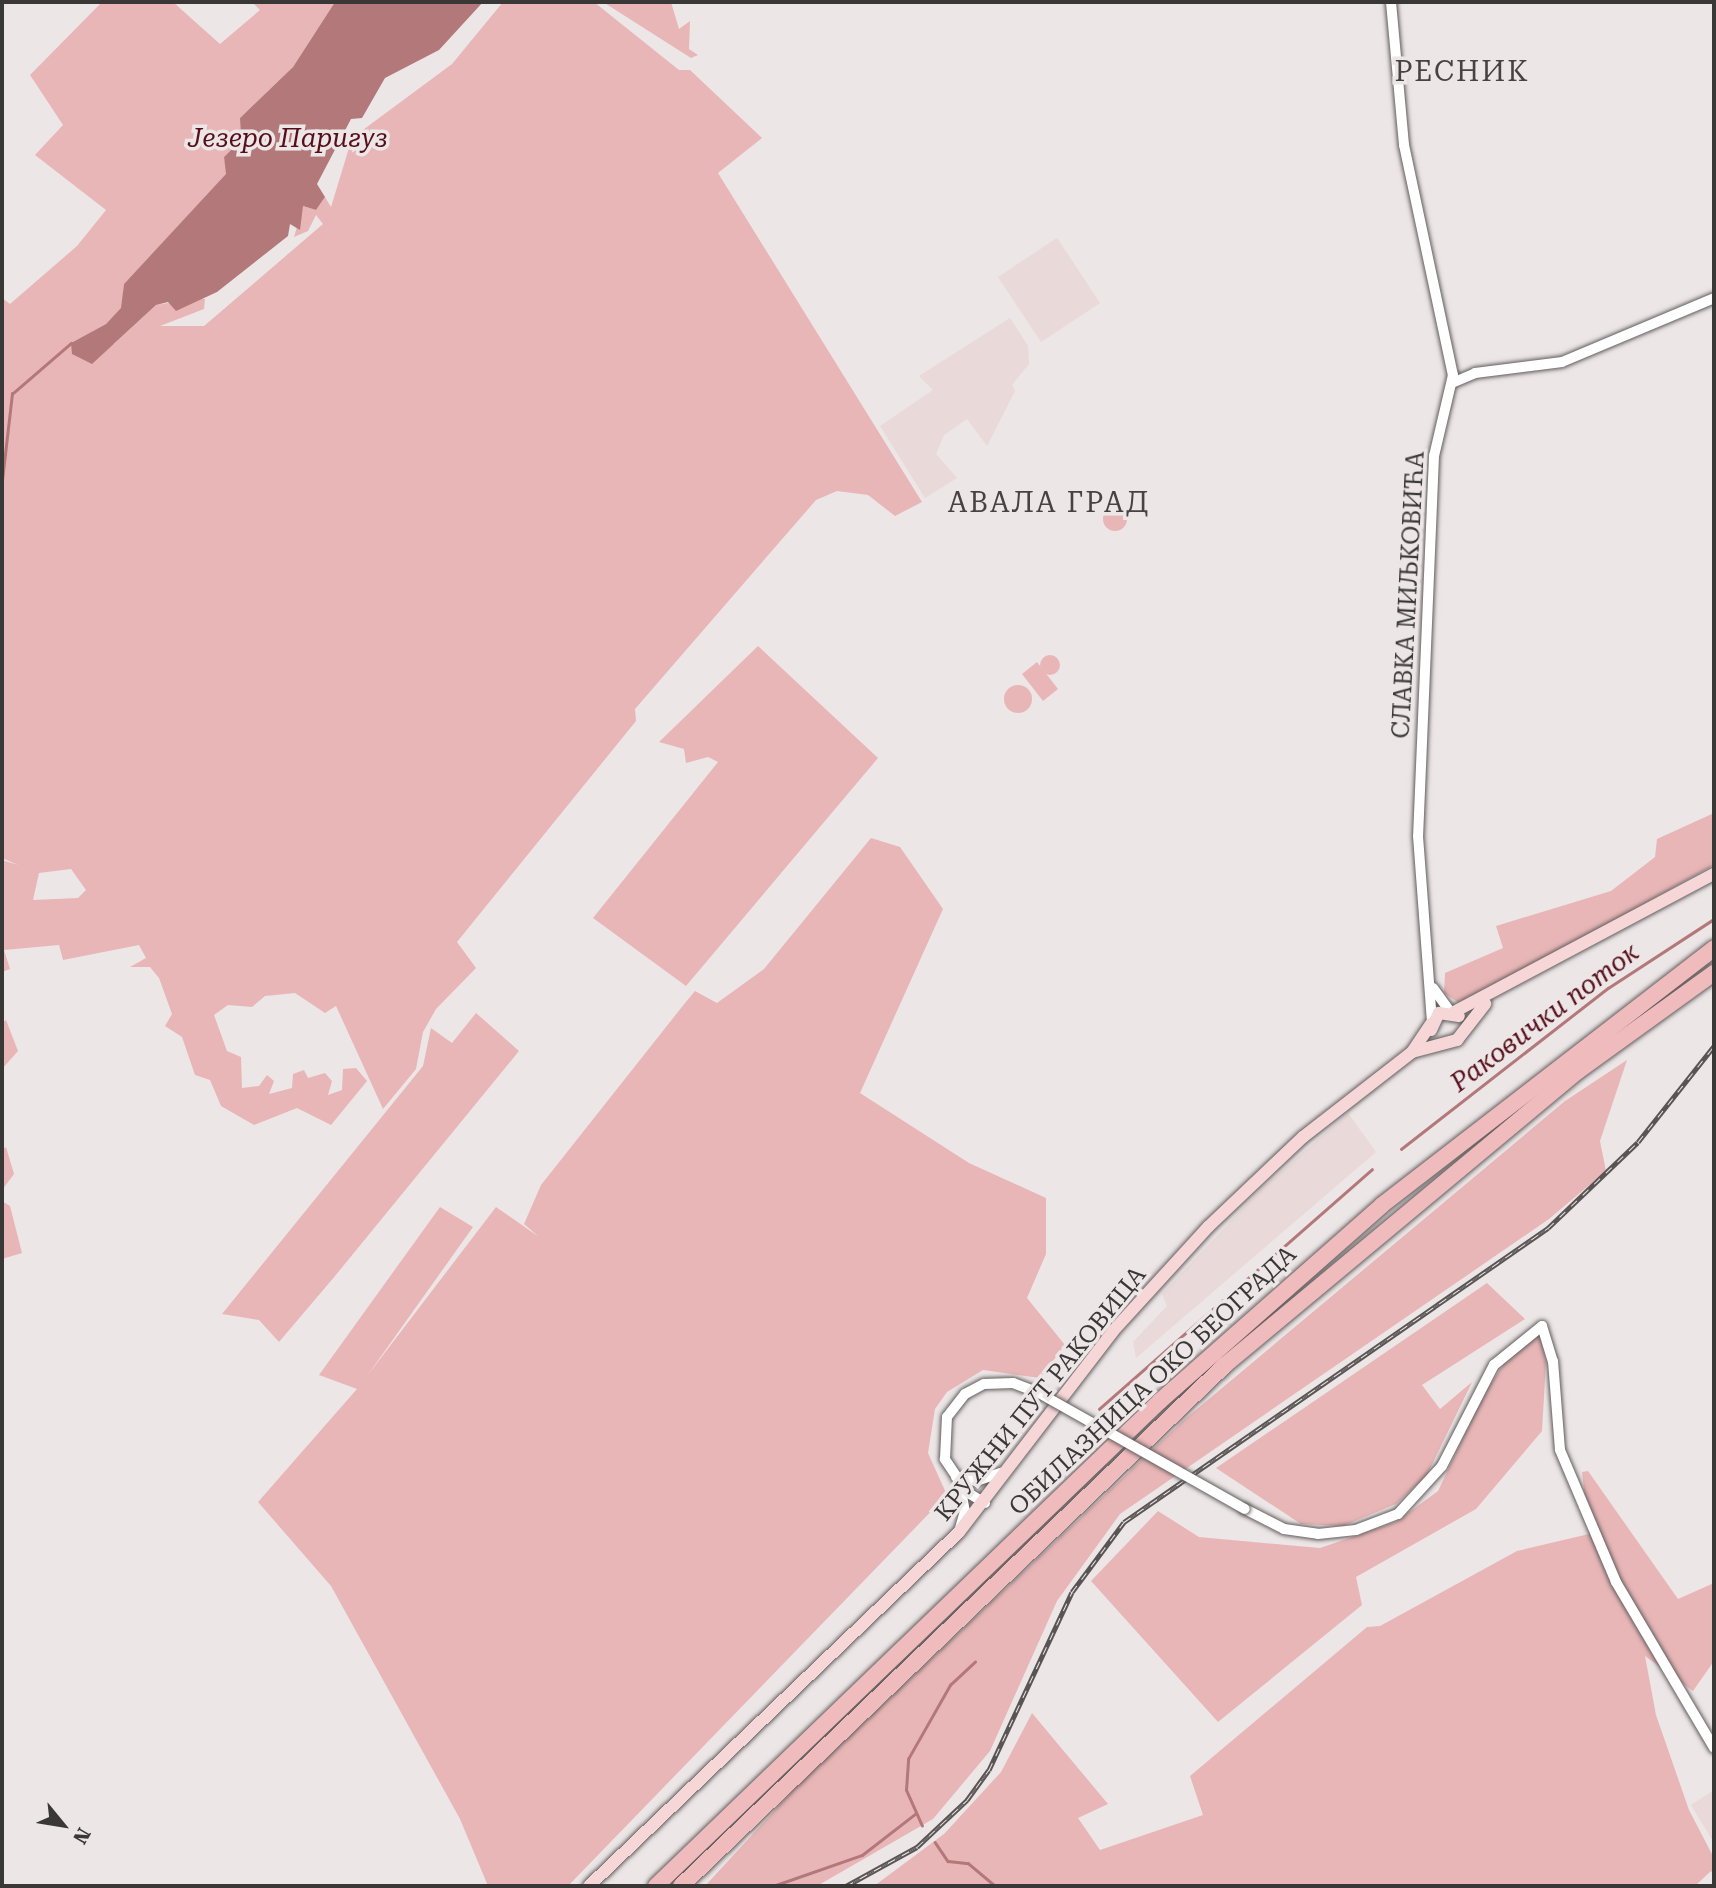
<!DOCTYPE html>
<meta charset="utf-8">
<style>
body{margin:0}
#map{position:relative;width:1716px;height:1888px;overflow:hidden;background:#ece6e6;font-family:"Roboto Serif",serif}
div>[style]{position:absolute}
.built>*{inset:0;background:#e9d9d9}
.green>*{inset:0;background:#e9b6b7}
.round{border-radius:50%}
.water>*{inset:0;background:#b3787a}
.stream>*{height:2.5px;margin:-1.25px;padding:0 1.25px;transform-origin:1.25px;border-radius:1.25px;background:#b3787a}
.roads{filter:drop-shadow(0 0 2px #625d5d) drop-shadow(0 0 2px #625d5d)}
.minor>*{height:10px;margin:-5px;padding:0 5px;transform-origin:5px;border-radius:5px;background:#fff}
.major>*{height:12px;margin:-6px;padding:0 6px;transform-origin:6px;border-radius:6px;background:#f6d6d7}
.highway>*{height:16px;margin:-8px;padding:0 8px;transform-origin:8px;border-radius:8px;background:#f0bbbc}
.rail>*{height:5px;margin-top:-2.5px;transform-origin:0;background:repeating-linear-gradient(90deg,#ece6e6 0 8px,#595555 0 16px);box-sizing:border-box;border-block:2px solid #595555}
.bridges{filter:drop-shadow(0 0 2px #625d5d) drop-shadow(0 0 2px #625d5d)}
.minor-bridge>*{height:10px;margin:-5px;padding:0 5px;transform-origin:5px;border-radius:5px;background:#fff}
span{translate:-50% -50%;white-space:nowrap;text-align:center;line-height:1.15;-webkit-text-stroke:7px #ece6e6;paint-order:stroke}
.street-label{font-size:24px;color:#3a3737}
.water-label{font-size:26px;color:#570e1a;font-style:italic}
.quarter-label{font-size:28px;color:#484343;letter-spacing:2px}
.frame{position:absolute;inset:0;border:4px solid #3a3737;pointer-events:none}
.north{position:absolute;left:28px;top:1790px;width:70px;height:70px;-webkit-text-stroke:5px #ece6e6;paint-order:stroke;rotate:120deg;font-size:19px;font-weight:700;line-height:28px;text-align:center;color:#3a3737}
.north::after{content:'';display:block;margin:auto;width:24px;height:32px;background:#3a3737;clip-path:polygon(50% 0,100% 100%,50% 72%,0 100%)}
</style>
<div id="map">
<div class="built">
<i style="clip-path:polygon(1057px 238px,1100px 303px,1041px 342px,998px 277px)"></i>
<i style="clip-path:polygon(1010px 318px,1028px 346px,1029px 364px,1012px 385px,1015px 391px,987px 446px,967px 419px,944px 435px,936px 454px,957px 478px,925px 498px,880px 426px,933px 390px,919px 376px)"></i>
<i style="clip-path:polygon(1348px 1113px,1376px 1152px,1136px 1358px,1133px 1342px,1167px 1306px,1162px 1294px,1260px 1190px)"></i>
<i style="clip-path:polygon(1714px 1790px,1714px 1843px,1691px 1805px)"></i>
</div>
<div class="green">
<i style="clip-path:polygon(evenodd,102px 2px,173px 2px,220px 44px,260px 10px,252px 2px,335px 2px,293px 67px,240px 118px,241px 140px,224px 157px,227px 174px,124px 284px,122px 308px,106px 324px,71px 343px,114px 344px,156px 305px,192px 299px,205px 299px,204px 309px,160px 326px,204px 326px,323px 224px,316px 215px,308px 231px,294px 237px,303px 206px,316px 210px,325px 197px,331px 207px,352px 138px,452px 64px,503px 2px,594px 2px,679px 70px,690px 70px,762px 138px,718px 173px,922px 502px,895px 516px,868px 495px,837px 491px,816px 500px,635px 709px,636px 721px,457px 942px,476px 968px,436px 1009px,423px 1032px,416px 1069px,383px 1109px,336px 1006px,325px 1013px,295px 993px,265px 996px,252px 1007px,228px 1005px,214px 1015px,227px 1051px,241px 1057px,242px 1088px,259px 1086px,267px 1075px,274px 1081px,269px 1094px,292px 1088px,293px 1074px,304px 1070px,308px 1078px,325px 1073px,332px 1081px,328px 1095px,342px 1090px,343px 1069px,356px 1068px,367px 1081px,331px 1125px,297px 1108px,254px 1125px,221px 1106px,210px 1080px,195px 1075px,182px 1037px,165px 1026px,172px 1014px,159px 978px,150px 967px,130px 967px,146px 958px,139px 945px,63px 960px,59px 945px,4px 950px,10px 969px,2px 972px,2px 860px,18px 865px,2px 858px,2px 298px,10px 304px,77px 246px,106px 210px,35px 155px,63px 125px,30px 75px,102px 2px,71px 869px,86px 890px,78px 898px,33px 900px,39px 873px,71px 869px)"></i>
<i style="clip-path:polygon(603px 2px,671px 2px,679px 29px,690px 21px,689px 49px,698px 55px,691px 58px)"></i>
<i class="round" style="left:1103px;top:507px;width:24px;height:24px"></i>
<i style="clip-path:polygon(758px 646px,878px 758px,686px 986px,593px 918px,718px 762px,708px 757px,686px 763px,684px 749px,659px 742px)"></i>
<i class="round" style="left:1040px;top:655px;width:20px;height:20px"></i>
<i style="clip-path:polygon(1037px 662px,1058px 689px,1043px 701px,1022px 674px)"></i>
<i class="round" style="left:1004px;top:685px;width:28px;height:28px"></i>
<i style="clip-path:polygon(1714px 813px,1714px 865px,1469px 1000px,1459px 1003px,1444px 993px,1445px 973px,1503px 948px,1496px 926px,1611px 891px,1655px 857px,1657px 839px)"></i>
<i style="clip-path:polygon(871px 838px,900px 847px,943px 909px,860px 1093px,969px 1163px,1046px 1198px,1046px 1254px,1027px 1298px,1065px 1345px,1040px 1378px,983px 1370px,947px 1392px,935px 1409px,928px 1453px,947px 1495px,568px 1886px,488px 1886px,460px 1819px,331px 1586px,258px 1502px,357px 1389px,319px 1375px,440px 1207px,473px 1227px,367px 1376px,496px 1207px,539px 1237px,524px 1224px,541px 1185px,685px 1003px,695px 991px,717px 1003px,764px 969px)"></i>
<i style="clip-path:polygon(476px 1013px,519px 1051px,335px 1276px,279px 1342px,259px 1320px,222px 1314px,423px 1066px,431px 1028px,452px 1043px)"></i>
<i style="clip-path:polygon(6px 1020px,18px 1051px,2px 1069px,2px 1023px)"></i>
<i style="clip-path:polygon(1627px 1060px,1600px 1141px,1606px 1171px,1549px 1219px,1120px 1514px,1057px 1601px,990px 1751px,933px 1819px,817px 1886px,705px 1886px,799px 1784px,1185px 1419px,1565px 1101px)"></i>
<i style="clip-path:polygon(6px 1147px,14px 1174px,2px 1190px,2px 1150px)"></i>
<i style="clip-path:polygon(2px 1201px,10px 1206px,22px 1253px,2px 1259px)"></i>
<i style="clip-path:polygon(1487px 1283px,1525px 1319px,1422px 1385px,1440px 1409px,1472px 1382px,1427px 1475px,1396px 1504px,1343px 1526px,1301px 1524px,1216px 1468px)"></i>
<i style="clip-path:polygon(1540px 1332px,1546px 1362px,1542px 1431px,1476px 1509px,1356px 1577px,1362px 1605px,1218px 1722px,1091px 1581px,1158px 1511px,1199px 1537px,1320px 1548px,1396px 1522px,1438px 1491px,1482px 1397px,1505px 1362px)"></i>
<i style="clip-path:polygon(1588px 1471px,1678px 1599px,1714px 1583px,1714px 1661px,1693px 1691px,1645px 1656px,1656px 1715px,1689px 1810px,1714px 1858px,1714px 1875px,1711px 1871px,1695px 1886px,874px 1886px,944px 1834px,1001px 1772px,1032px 1713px,1108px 1804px,1078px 1818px,1100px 1850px,1203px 1815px,1190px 1776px,1367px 1627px,1380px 1626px,1517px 1551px,1589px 1534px,1582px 1472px)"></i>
</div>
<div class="water">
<i style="clip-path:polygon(335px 2px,483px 2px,439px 50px,385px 78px,362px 118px,351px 119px,317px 184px,325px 197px,316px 210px,303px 206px,300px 230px,290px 224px,288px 236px,217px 292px,176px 311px,168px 302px,156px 305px,92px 364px,72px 354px,71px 343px,106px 324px,121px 308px,124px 284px,226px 174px,224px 157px,241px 140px,240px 118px,293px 67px)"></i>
</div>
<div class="stream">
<i style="left:2px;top:480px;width:87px;rotate:-83.4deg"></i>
<i style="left:12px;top:394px;width:78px;rotate:-40.8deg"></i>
<i style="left:1401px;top:1149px;width:262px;rotate:-37.9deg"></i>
<i style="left:1608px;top:988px;width:126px;rotate:-33.1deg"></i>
<i style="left:1099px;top:1409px;width:363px;rotate:-41.3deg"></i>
<i style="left:922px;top:1826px;width:39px;rotate:-114deg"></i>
<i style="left:906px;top:1790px;width:31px;rotate:-86deg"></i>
<i style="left:908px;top:1759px;width:85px;rotate:-60.4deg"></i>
<i style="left:950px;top:1685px;width:34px;rotate:-43deg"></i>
<i style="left:935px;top:1842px;width:23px;rotate:56deg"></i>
<i style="left:948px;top:1861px;width:20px;rotate:6deg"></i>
<i style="left:968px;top:1863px;width:35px;rotate:40deg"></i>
<i style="left:773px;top:1886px;width:94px;rotate:-19.2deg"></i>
<i style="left:862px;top:1855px;width:67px;rotate:-37.7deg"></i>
</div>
<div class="roads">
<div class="minor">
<i style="left:1391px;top:2px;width:144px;rotate:84.8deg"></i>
<i style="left:1404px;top:145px;width:235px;rotate:78deg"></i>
<i style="left:1453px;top:375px;width:83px;rotate:103.2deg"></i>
<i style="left:1434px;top:456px;width:380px;rotate:92.4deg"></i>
<i style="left:1418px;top:836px;width:186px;rotate:85.7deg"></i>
<i style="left:1452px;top:383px;width:25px;rotate:-23deg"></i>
<i style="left:1475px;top:373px;width:88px;rotate:-7.2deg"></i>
<i style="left:1562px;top:362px;width:165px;rotate:-22.8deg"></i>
<i style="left:1433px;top:988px;width:29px;rotate:54deg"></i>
<i style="left:956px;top:1477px;width:20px;rotate:11deg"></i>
<i style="left:976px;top:1481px;width:28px;rotate:-18deg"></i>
<i style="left:960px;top:1486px;width:25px;rotate:79deg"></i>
<i style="left:965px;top:1511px;width:18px;rotate:106deg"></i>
<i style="left:985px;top:1503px;width:21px;rotate:-149deg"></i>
<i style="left:967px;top:1492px;width:40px;rotate:-124deg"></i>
<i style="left:945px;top:1459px;width:42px;rotate:-87.3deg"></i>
<i style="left:947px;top:1417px;width:29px;rotate:-52deg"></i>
<i style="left:965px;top:1394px;width:21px;rotate:-28deg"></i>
<i style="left:984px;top:1384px;width:29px;rotate:-2deg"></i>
<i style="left:1013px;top:1383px;width:28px;rotate:21deg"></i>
<i style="left:1245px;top:1509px;width:44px;rotate:27.1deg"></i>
<i style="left:1284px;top:1529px;width:34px;rotate:8deg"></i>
<i style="left:1318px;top:1534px;width:38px;rotate:-6deg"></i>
<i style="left:1356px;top:1530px;width:45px;rotate:-20.9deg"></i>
<i style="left:1398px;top:1514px;width:65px;rotate:-47.5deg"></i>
<i style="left:1442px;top:1466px;width:114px;rotate:-62.8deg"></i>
<i style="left:1494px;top:1365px;width:62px;rotate:-39.1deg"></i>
<i style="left:1542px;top:1326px;width:37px;rotate:73deg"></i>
<i style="left:1553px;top:1361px;width:89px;rotate:85.5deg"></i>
<i style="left:1560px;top:1450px;width:143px;rotate:67deg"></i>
<i style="left:1616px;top:1582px;width:193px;rotate:59.4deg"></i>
</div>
<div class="major">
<i style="left:1454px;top:1012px;width:294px;rotate:-28deg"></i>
<i style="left:1431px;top:1030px;width:19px;rotate:-65deg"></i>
<i style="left:1439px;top:1013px;width:20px;rotate:9deg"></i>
<i style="left:1412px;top:1052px;width:47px;rotate:-14.9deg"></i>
<i style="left:1457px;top:1040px;width:46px;rotate:-52.1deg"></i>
<i style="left:589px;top:1886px;width:512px;rotate:-43.73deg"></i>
<i style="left:959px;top:1532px;width:253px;rotate:-52.5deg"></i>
<i style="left:1113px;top:1331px;width:141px;rotate:-47.6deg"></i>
<i style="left:1208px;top:1227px;width:131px;rotate:-43.5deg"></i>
<i style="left:1303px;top:1137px;width:138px;rotate:-37.9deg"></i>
<i style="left:1412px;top:1052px;width:34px;rotate:-56deg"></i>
</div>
<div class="highway">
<i style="left:656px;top:1886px;width:699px;rotate:-43.9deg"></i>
<i style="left:1160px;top:1401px;width:296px;rotate:-41.4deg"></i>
<i style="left:1382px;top:1205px;width:420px;rotate:-37.7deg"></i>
<i style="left:681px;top:1886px;width:753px;rotate:-43.76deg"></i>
<i style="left:1225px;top:1365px;width:459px;rotate:-39.8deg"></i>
<i style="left:1578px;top:1071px;width:168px;rotate:-35.8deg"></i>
</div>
</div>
<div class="rail">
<i style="left:846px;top:1886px;width:81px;rotate:-28.8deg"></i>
<i style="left:917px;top:1847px;width:69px;rotate:-43.2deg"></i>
<i style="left:967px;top:1800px;width:37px;rotate:-54deg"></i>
<i style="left:989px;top:1770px;width:196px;rotate:-65deg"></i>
<i style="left:1072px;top:1592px;width:87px;rotate:-53.4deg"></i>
<i style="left:1124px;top:1522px;width:516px;rotate:-34.74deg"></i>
<i style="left:1548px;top:1228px;width:124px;rotate:-43.7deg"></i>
<i style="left:1638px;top:1142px;width:122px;rotate:-51.6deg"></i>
</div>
<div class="bridges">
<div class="minor-bridge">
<i style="left:1039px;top:1393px;width:236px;rotate:29.4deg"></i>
</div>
</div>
<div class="street-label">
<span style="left:1409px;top:595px;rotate:-87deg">СЛАВКА МИЉКОВИЋА</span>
<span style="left:1153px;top:1381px;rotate:-43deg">ОБИЛАЗНИЦА ОКО БЕОГРАДА</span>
<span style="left:1041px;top:1394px;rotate:-51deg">КРУЖНИ ПУТ РАКОВИЦА</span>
</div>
<div class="water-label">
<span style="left:288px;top:139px">Језеро Паригуз</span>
<span style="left:1545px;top:1018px;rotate:-37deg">Раковички поток</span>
</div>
<div class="quarter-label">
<span style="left:1462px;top:72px">РЕСНИК</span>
<span style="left:1049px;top:503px">АВАЛА ГРАД</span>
</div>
<div class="frame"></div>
<div class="north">N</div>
</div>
